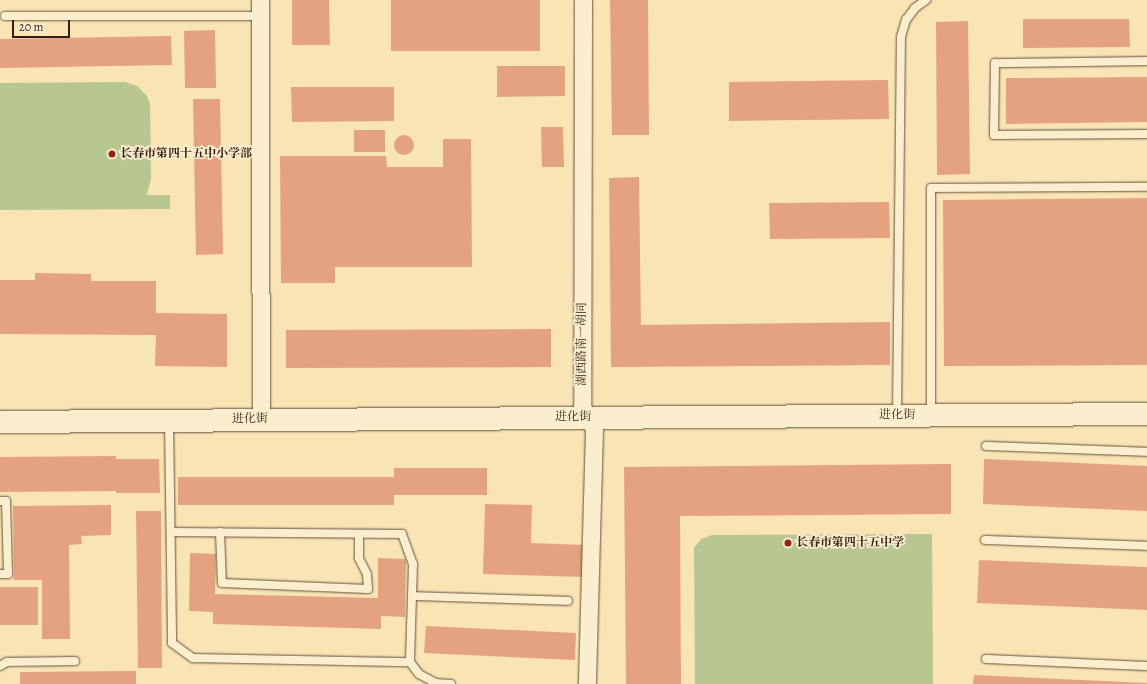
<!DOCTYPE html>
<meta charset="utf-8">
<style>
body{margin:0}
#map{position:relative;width:1147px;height:684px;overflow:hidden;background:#f9e5b4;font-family:Alegreya,"Noto Serif SC",serif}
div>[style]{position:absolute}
.green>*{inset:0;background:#b8c691}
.building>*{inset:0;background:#e5a281}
.round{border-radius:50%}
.roads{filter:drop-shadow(0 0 1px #644f3c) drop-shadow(0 0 1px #644f3c)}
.lane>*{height:8px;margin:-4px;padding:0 4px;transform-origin:4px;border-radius:4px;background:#fbeece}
.street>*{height:17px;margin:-8.5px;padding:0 8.5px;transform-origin:8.5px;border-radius:8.5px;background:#fbeece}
.secondary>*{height:22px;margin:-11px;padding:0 11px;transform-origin:11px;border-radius:11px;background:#fbeece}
.dots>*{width:11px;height:11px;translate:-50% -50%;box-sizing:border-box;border:2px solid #fbeece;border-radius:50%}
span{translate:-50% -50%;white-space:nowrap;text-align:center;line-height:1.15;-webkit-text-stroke:3.5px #fbeece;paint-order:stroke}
.poi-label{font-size:12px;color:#321d14;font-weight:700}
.left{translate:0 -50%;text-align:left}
.street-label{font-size:12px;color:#321d14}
.scale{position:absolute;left:12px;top:20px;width:58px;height:18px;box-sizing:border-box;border:2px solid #321d14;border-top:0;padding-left:5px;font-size:12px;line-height:14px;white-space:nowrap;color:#321d14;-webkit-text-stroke:3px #fbeece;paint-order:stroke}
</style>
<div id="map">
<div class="green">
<i style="clip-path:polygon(125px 82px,137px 86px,147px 96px,150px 104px,151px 178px,147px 195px,170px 195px,170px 209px,0 210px,0 83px)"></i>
<i style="clip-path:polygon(932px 534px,933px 684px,695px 684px,694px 548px,701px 539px,712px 535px)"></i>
</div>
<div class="building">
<i style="clip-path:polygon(292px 0,329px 0,330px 45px,292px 45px)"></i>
<i style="clip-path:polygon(391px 0,540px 0,540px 51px,391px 51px)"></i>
<i style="clip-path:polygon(610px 0,648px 0,649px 135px,612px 135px)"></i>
<i style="clip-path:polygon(1023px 19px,1129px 19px,1130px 47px,1023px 48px)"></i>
<i style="clip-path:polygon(968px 21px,970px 174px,937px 175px,936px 22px)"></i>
<i style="clip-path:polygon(215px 30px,216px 88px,185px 88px,184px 31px)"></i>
<i style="clip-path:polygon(171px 36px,172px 65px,0 68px,0 39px)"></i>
<i style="clip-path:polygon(497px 66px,565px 66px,565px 96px,497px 97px)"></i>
<i style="clip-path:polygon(1147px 77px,1147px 122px,1006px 124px,1006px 78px)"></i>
<i style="clip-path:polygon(888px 80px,889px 119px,729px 121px,729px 82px)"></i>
<i style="clip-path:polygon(291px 87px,394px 87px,394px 121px,292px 122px)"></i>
<i style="clip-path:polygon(193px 99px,220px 99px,223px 254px,196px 255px)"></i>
<i style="clip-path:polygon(541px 127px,563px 127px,564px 167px,542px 167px)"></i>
<i style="clip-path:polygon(354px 130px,385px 130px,385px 152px,354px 152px)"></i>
<i class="round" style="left:394px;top:135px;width:20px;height:20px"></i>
<i style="clip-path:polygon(443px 139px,471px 139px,472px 267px,335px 267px,335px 283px,281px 283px,280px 156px,386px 156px,387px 167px,443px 167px)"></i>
<i style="clip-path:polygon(639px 177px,641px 325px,890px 322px,890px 365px,611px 367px,609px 178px)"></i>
<i style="clip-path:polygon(1147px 198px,1147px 365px,944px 366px,943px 200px)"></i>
<i style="clip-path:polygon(889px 202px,890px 238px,770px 239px,769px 203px)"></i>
<i style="clip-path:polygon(35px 273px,91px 274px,91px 281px,156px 281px,156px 313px,227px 314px,227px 367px,155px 366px,156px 335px,0 334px,0 280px,35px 280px)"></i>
<i style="clip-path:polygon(551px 329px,551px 367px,286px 368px,286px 330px)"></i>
<i style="clip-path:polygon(116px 456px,116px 459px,159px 459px,160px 493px,116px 493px,116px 491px,0 492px,0 457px)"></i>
<i style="clip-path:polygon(984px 459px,1147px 466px,1147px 511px,983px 504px)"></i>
<i style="clip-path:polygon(951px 464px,951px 514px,680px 516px,681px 684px,626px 684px,624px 467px)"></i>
<i style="clip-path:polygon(394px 468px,487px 468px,487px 495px,394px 495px,394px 505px,178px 505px,178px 477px,394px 477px)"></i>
<i style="clip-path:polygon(485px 504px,532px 505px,531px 543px,584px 545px,583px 577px,483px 574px)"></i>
<i style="clip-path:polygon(111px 505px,111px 535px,81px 536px,82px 544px,69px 545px,70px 639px,42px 639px,42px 580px,14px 580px,13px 506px)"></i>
<i style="clip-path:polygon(136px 511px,161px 511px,162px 668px,138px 668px)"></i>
<i style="clip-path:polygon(190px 553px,216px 554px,215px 594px,378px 598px,378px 558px,406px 559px,405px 617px,381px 616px,381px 629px,213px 624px,213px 612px,189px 611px)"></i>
<i style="clip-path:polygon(979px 560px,1147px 567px,1147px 610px,977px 603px)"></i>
<i style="clip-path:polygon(0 587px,38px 587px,38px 625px,0 625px)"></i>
<i style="clip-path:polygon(426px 626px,576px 633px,575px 660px,424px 653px)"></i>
<i style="clip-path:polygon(136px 671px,136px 684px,20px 684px,20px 672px)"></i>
<i style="clip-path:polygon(974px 675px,1147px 683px,1147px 684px,973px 684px)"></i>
</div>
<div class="roads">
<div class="lane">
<i style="left:5px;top:16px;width:255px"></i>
<i style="left:1147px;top:61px;width:152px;rotate:179.2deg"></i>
<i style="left:995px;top:63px;width:72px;rotate:90.8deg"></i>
<i style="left:994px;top:135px;width:153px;rotate:-0.4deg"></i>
<i style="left:897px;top:415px;width:378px;rotate:-89.4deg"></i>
<i style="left:901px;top:37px;width:18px;rotate:-74deg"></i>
<i style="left:906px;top:20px;width:15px;rotate:-53deg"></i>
<i style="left:915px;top:8px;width:14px;rotate:-36deg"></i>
<i style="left:931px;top:415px;width:227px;rotate:-90deg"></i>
<i style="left:931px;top:188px;width:216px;rotate:-0.3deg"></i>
<i style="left:169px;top:421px;width:222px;rotate:89.2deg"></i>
<i style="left:172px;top:643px;width:26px;rotate:36deg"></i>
<i style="left:193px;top:658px;width:217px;rotate:1.1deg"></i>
<i style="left:410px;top:662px;width:15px;rotate:53deg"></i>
<i style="left:419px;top:674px;width:19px;rotate:28deg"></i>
<i style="left:436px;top:683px;width:15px;rotate:4deg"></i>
<i style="left:986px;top:446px;width:161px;rotate:2.1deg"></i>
<i style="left:0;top:501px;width:6px"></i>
<i style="left:6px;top:501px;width:73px;rotate:88.4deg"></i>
<i style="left:8px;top:574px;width:8px;rotate:180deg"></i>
<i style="left:171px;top:532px;width:231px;rotate:0.5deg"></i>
<i style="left:402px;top:534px;width:32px;rotate:70deg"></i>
<i style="left:413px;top:564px;width:98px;rotate:91.8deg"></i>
<i style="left:220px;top:532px;width:51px;rotate:87.8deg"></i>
<i style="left:222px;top:583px;width:146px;rotate:2.4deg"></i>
<i style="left:368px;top:589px;width:15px;rotate:-94deg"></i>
<i style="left:367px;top:574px;width:18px;rotate:-117deg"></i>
<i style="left:359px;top:558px;width:24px;rotate:-90deg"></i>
<i style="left:985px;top:540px;width:162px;rotate:2.1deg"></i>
<i style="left:412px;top:596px;width:156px;rotate:1.8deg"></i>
<i style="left:986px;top:659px;width:161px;rotate:2.5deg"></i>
<i style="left:0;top:666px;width:8px;rotate:-30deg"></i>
<i style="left:7px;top:662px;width:68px;rotate:-0.8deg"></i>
</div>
<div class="street">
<i style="left:260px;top:0;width:419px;rotate:89.9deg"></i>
<i style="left:583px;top:0;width:407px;rotate:90.1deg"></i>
<i style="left:582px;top:407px;width:25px;rotate:61deg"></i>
<i style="left:594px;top:429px;width:255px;rotate:91.6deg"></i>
</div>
<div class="secondary">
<i style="left:0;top:422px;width:1147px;rotate:-0.4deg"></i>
</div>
</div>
<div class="dots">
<i style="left:112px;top:154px;background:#8f2418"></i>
<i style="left:788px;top:543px;background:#8f2418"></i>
</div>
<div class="poi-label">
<span class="left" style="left:120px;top:154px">长春市第四十五中小学部</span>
<span class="left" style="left:796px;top:543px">长春市第四十五中学</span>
</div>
<div class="street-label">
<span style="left:582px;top:344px;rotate:-90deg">湖西路南一胡同</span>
<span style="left:897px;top:415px">进化街</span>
<span style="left:573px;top:417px">进化街</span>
<span style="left:250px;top:419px;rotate:-1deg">进化街</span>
</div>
<div class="scale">20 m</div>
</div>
